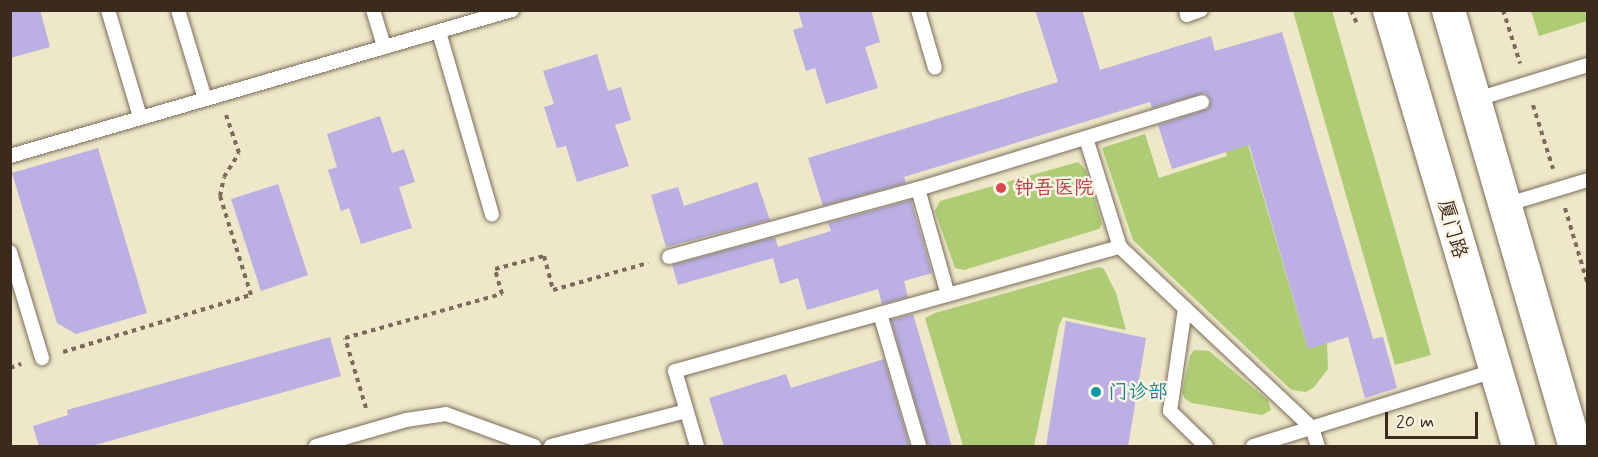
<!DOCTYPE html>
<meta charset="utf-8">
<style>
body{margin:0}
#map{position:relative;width:1598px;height:457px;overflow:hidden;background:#eee7c8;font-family:Mynerve,"LXGW WenKai TC",sans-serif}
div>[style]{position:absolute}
.green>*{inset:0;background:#adcc73}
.building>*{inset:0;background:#bbafe3}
.path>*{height:4px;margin-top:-2px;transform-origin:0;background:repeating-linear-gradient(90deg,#7a6c5a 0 4.5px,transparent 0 9px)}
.roads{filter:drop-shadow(0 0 2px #7a6c5a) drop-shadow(0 0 2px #7a6c5a)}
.service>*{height:14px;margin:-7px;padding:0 7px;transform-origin:7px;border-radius:7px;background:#fff}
.tertiary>*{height:33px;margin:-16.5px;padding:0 16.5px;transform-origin:16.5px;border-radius:16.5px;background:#fff}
.dots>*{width:16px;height:16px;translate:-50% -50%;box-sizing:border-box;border:3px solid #fcf5e5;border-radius:50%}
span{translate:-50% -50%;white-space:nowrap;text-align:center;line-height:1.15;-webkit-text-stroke:5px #fcf5e5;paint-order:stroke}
.health-label{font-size:20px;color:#be3a42}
.left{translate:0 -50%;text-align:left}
.street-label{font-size:20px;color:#3b2a1e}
.culture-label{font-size:20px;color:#0d838f}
.frame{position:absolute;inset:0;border:12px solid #3b2a1e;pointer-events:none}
.scale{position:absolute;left:1385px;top:412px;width:93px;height:27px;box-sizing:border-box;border:3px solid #3b2a1e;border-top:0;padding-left:8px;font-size:18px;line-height:21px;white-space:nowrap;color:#3b2a1e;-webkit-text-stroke:4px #fcf5e5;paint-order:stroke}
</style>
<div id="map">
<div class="green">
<i style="clip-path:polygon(1293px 11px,1332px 11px,1431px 355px,1395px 365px)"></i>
<i style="clip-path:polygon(1531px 11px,1587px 11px,1587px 21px,1539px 36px)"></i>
<i style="clip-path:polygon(1239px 114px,1308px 349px,1327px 343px,1328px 369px,1314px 387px,1306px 392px,1292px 390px,1286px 385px,1133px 240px,1102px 148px,1145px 134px,1159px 178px,1227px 156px,1216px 121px)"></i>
<i style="clip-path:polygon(1078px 162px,1086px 170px,1102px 224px,1099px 229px,964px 270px,955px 268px,935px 211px,940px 201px)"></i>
<i style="clip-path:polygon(1099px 267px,1104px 269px,1116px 293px,1126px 330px,1063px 317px,1059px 325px,1034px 446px,963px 446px,925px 318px,935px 313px)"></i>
<i style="clip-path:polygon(1194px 350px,1209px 351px,1268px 400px,1271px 410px,1262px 415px,1192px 403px,1185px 399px,1182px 392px,1190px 356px)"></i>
</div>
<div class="building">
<i style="clip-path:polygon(10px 10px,40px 10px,50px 47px,10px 58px)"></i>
<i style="clip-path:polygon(798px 10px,871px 10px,880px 42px,865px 47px,878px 88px,826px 104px,815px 68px,806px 71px,793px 30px,803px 27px)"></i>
<i style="clip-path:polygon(1035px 10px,1082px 10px,1100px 70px,1211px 36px,1215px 51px,1282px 32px,1373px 339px,1383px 337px,1397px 388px,1365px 398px,1348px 337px,1308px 349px,1249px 145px,1172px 169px,1158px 125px,1208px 109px,1211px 100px,1205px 93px,1152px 108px,1150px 102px,904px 177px,906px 183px,823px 206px,808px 158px,1058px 82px)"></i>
<i style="clip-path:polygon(597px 54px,608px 91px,621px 87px,631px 120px,615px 125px,629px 166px,577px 182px,566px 146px,557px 148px,544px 107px,554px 104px,543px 71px)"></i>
<i style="clip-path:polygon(380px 116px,392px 153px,404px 149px,415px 182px,399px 187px,412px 228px,361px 244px,349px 208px,341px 211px,328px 170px,337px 167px,327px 134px)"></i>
<i style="clip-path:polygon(98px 148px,147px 313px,76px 334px,57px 323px,12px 173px)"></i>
<i style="clip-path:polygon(757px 182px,770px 220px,666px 247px,651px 195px,678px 187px,684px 206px)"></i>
<i style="clip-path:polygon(278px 184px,308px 275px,261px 291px,231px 199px)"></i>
<i style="clip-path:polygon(911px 200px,932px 273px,904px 281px,908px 297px,882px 304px,878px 289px,807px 310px,798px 278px,780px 284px,773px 258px,678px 285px,672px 265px,775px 237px,778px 247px,831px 231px,828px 223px)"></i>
<i style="clip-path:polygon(913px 314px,952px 447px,928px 447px,891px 320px)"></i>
<i style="clip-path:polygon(1066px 321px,1146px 338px,1128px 447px,1046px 447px)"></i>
<i style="clip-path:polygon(330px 337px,341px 376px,88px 447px,39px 447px,33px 426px,68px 415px,67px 410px)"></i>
<i style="clip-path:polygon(884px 359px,910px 447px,724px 447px,709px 398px,786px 374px,791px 388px)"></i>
</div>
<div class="path">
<i style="left:1351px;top:10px;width:15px;rotate:67deg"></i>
<i style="left:1503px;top:10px;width:56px;rotate:72.2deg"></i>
<i style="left:1533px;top:105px;width:67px;rotate:72.6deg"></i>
<i style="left:1565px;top:208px;width:80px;rotate:73.4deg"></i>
<i style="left:63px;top:352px;width:196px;rotate:-16.9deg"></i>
<i style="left:251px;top:295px;width:104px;rotate:-107.4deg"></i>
<i style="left:220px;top:196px;width:19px;rotate:-78deg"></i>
<i style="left:224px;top:177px;width:28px;rotate:-58deg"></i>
<i style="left:239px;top:153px;width:40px;rotate:-108.9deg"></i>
<i style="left:10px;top:368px;width:12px;rotate:-20deg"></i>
<i style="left:366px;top:408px;width:73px;rotate:-106.7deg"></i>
<i style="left:345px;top:338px;width:163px;rotate:-15.7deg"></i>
<i style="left:502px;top:294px;width:26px;rotate:-106deg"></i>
<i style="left:495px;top:269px;width:51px;rotate:-14.9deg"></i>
<i style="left:544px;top:256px;width:35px;rotate:75deg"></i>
<i style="left:553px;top:290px;width:99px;rotate:-15.9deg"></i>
</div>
<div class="roads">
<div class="service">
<i style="left:108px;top:10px;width:112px;rotate:73.3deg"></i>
<i style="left:178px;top:10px;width:93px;rotate:73.1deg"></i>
<i style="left:373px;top:10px;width:39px;rotate:73deg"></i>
<i style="left:918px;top:10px;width:60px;rotate:73.7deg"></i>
<i style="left:1186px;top:10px;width:5px;rotate:79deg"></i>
<i style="left:1187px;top:15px;width:15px;rotate:-20deg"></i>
<i style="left:439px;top:32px;width:190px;rotate:73.8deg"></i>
<i style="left:1474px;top:100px;width:119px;rotate:-17.1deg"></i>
<i style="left:1086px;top:138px;width:114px;rotate:72.7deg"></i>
<i style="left:10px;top:156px;width:523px;rotate:-16.22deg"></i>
<i style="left:918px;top:189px;width:110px;rotate:74.2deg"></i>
<i style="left:1505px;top:205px;width:87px;rotate:-16.8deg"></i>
<i style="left:10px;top:252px;width:111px;rotate:73.2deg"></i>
<i style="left:669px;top:257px;width:258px;rotate:-15.3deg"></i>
<i style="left:918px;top:189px;width:297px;rotate:-17deg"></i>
<i style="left:1185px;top:308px;width:104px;rotate:98.3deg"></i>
<i style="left:1170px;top:411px;width:50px;rotate:44.2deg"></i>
<i style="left:880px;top:314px;width:138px;rotate:73.5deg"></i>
<i style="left:316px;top:446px;width:94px;rotate:-16.1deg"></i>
<i style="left:406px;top:420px;width:40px;rotate:-8.5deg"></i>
<i style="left:446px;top:414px;width:94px;rotate:20deg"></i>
<i style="left:551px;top:446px;width:139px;rotate:-14.5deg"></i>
<i style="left:697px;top:446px;width:78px;rotate:-106.3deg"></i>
<i style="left:675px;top:371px;width:462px;rotate:-15.6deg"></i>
<i style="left:1120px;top:247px;width:264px;rotate:43.3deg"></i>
<i style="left:1312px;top:428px;width:19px;rotate:72deg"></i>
<i style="left:1253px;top:446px;width:252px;rotate:-17.3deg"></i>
</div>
<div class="tertiary">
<i style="left:1389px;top:10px;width:455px;rotate:73.5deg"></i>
<i style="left:1448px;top:10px;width:454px;rotate:73.8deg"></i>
</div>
</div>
<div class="dots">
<i style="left:1001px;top:188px;background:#e0444e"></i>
<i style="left:1096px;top:392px;background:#0f9aa8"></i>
</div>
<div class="health-label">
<span class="left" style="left:1014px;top:188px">钟吾医院</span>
</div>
<div class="street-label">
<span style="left:1452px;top:229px;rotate:74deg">厦门路</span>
</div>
<div class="culture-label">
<span class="left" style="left:1108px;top:392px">门诊部</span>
</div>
<div class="frame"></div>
<div class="scale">20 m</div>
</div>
